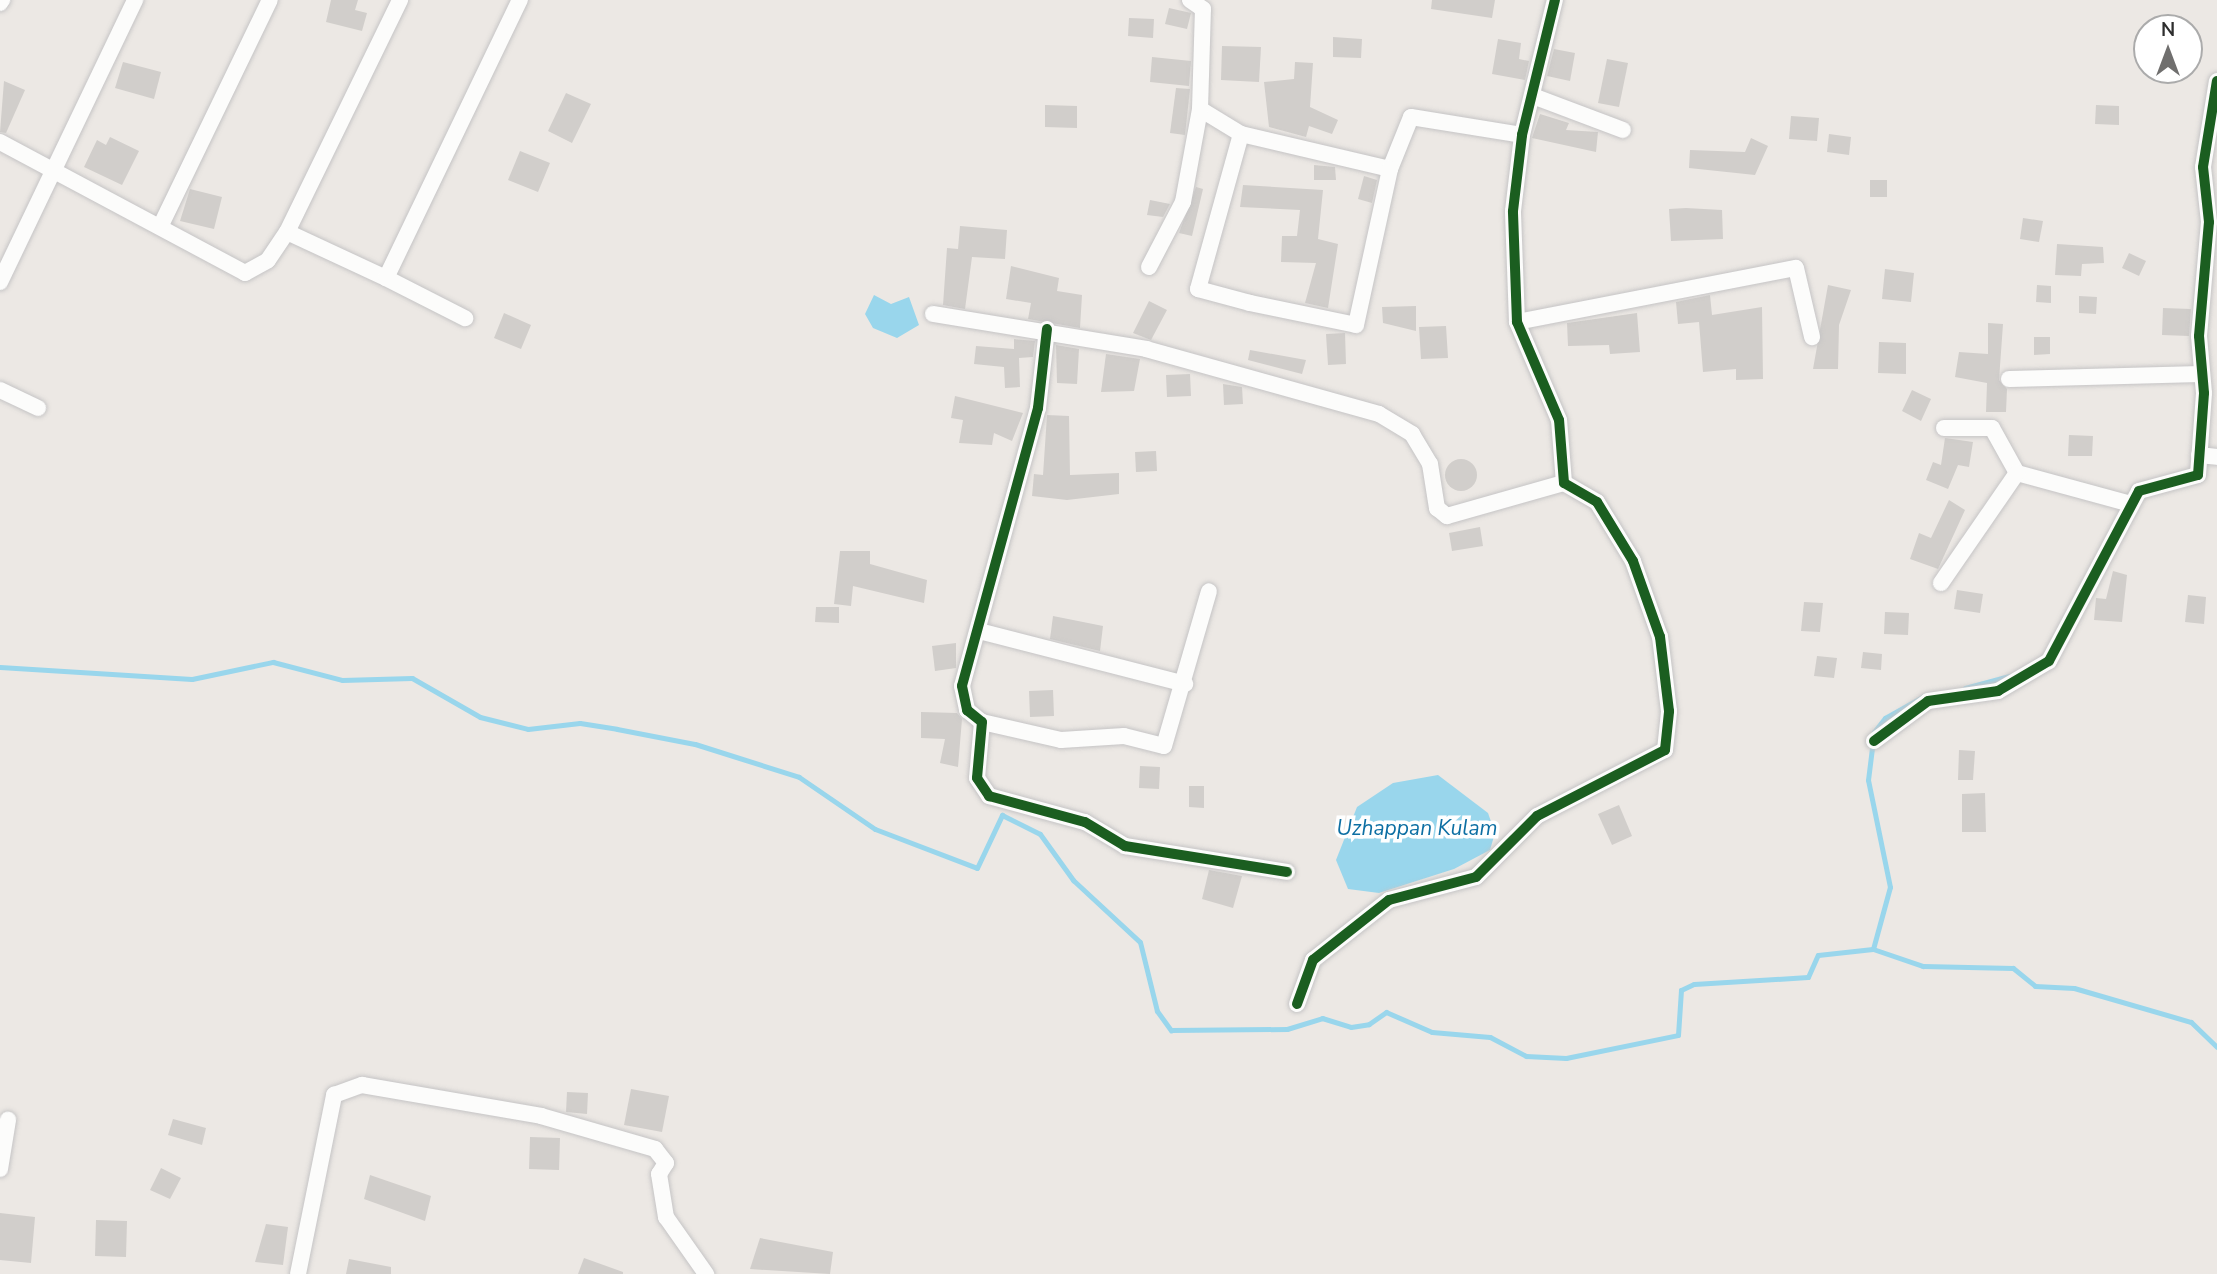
<!DOCTYPE html>
<style>
body{margin:0}
#map{position:relative;width:2217px;height:1274px;overflow:hidden;background:#ece8e4;font-family:"Nunito Sans",sans-serif}
div>[style]{position:absolute}
.water>*{inset:0;background:#99d6ec}
.stream>*{height:5px;margin:-2.5px;padding:0 2.5px;transform-origin:2.5px;border-radius:2.5px;background:#99d6ec}
.building>*{inset:0;background:#d1cecb}
.round{border-radius:50%}
.roads{filter:drop-shadow(0 0 2px #c5c4c5) drop-shadow(0 0 2px #c5c4c5)}
.street>*{height:16px;margin:-8px;padding:0 8px;transform-origin:8px;border-radius:8px;background:#fcfcfb}
.cycleway>*{height:10px;margin:-5px;padding:0 5px;transform-origin:5px;border-radius:5px;background:#1b5e20}
span{translate:-50% -50%;white-space:nowrap;text-align:center;line-height:1.15;-webkit-text-stroke:7px #fff;paint-order:stroke}
.water-label{font-size:21px;color:#0d6fa3;font-style:italic}
.north{position:absolute;left:2133px;top:14px;width:70px;height:70px;box-sizing:border-box;background:#fff;border:2px solid #ababab;border-radius:50%;rotate:0deg;font-size:19px;font-weight:700;line-height:28px;text-align:center;color:#2e2e2e}
.north::after{content:'';display:block;margin:auto;width:24px;height:32px;background:#706f6e;clip-path:polygon(50% 0,100% 100%,50% 72%,0 100%)}
</style>
<div id="map">
<div class="water">
<i style="clip-path:polygon(874px 295px,891px 304px,909px 297px,919px 325px,897px 338px,873px 328px,865px 314px)"></i>
<i style="clip-path:polygon(1438px 775px,1488px 813px,1495px 833px,1490px 850px,1454px 869px,1379px 893px,1348px 889px,1336px 860px,1357px 807px,1393px 783px)"></i>
</div>
<div class="stream">
<i style="left:0;top:667px;width:192px;rotate:3.6deg"></i>
<i style="left:192px;top:679px;width:83px;rotate:-11.9deg"></i>
<i style="left:273px;top:662px;width:71px;rotate:14.6deg"></i>
<i style="left:342px;top:680px;width:70px;rotate:-1.6deg"></i>
<i style="left:412px;top:678px;width:78px;rotate:29.8deg"></i>
<i style="left:480px;top:717px;width:49px;rotate:14deg"></i>
<i style="left:528px;top:729px;width:52px;rotate:-6.6deg"></i>
<i style="left:580px;top:723px;width:37px;rotate:9deg"></i>
<i style="left:617px;top:729px;width:79px;rotate:10.9deg"></i>
<i style="left:695px;top:744px;width:109px;rotate:17.6deg"></i>
<i style="left:799px;top:777px;width:92px;rotate:34.4deg"></i>
<i style="left:875px;top:829px;width:109px;rotate:20.9deg"></i>
<i style="left:977px;top:868px;width:59px;rotate:-64.7deg"></i>
<i style="left:1002px;top:815px;width:42px;rotate:26.6deg"></i>
<i style="left:1040px;top:834px;width:57px;rotate:54.3deg"></i>
<i style="left:1073px;top:880px;width:91px;rotate:42.8deg"></i>
<i style="left:1140px;top:942px;width:71px;rotate:76.2deg"></i>
<i style="left:1157px;top:1011px;width:24px;rotate:54deg"></i>
<i style="left:1171px;top:1030px;width:116px;rotate:-0.5deg"></i>
<i style="left:1287px;top:1029px;width:37px;rotate:-17deg"></i>
<i style="left:1322px;top:1018px;width:30px;rotate:17deg"></i>
<i style="left:1351px;top:1027px;width:18px;rotate:-9deg"></i>
<i style="left:1369px;top:1024px;width:21px;rotate:-35deg"></i>
<i style="left:1386px;top:1012px;width:50px;rotate:23.5deg"></i>
<i style="left:1432px;top:1032px;width:58px;rotate:4.9deg"></i>
<i style="left:1490px;top:1037px;width:41px;rotate:27.8deg"></i>
<i style="left:1526px;top:1056px;width:40px;rotate:2.9deg"></i>
<i style="left:1566px;top:1058px;width:114px;rotate:-11.6deg"></i>
<i style="left:1678px;top:1035px;width:45px;rotate:-86.2deg"></i>
<i style="left:1681px;top:990px;width:14px;rotate:-25deg"></i>
<i style="left:1694px;top:984px;width:114px;rotate:-3.5deg"></i>
<i style="left:1808px;top:977px;width:24px;rotate:-66deg"></i>
<i style="left:1818px;top:955px;width:55px;rotate:-6.2deg"></i>
<i style="left:1873px;top:949px;width:64px;rotate:-74.7deg"></i>
<i style="left:1890px;top:887px;width:109px;rotate:-101.6deg"></i>
<i style="left:1868px;top:780px;width:48px;rotate:-82.9deg"></i>
<i style="left:1874px;top:732px;width:18px;rotate:-52deg"></i>
<i style="left:1885px;top:718px;width:45px;rotate:-29.4deg"></i>
<i style="left:1965px;top:688px;width:46px;rotate:-15.3deg"></i>
<i style="left:1873px;top:949px;width:53px;rotate:18.8deg"></i>
<i style="left:1923px;top:966px;width:90px;rotate:1.3deg"></i>
<i style="left:2013px;top:968px;width:28px;rotate:39deg"></i>
<i style="left:2035px;top:986px;width:39px;rotate:3deg"></i>
<i style="left:2074px;top:988px;width:122px;rotate:16.2deg"></i>
<i style="left:2191px;top:1022px;width:36px;rotate:44deg"></i>
</div>
<div class="building">
<i style="clip-path:polygon(331px 0,358px 0,355px 10px,367px 13px,362px 31px,326px 22px)"></i>
<i style="clip-path:polygon(1432px 0,1495px 0,1492px 18px,1431px 9px)"></i>
<i style="clip-path:polygon(1169px 8px,1191px 13px,1187px 29px,1165px 24px)"></i>
<i style="clip-path:polygon(1129px 18px,1154px 19px,1153px 38px,1128px 36px)"></i>
<i style="clip-path:polygon(1333px 37px,1362px 39px,1361px 58px,1333px 57px)"></i>
<i style="clip-path:polygon(1498px 39px,1521px 43px,1519px 59px,1529px 61px,1525px 80px,1492px 74px)"></i>
<i style="clip-path:polygon(1222px 46px,1261px 47px,1259px 82px,1221px 80px)"></i>
<i style="clip-path:polygon(1554px 49px,1575px 53px,1570px 81px,1547px 76px)"></i>
<i style="clip-path:polygon(1152px 57px,1191px 61px,1189px 86px,1150px 82px)"></i>
<i style="clip-path:polygon(1607px 59px,1628px 63px,1619px 107px,1598px 103px)"></i>
<i style="clip-path:polygon(123px 62px,161px 72px,154px 99px,115px 88px)"></i>
<i style="clip-path:polygon(1295px 62px,1313px 63px,1310px 107px,1338px 120px,1332px 134px,1309px 126px,1306px 137px,1269px 127px,1264px 82px,1294px 79px)"></i>
<i style="clip-path:polygon(4px 81px,25px 90px,6px 133px,0 132px)"></i>
<i style="clip-path:polygon(1176px 88px,1190px 89px,1185px 135px,1170px 133px)"></i>
<i style="clip-path:polygon(566px 93px,591px 104px,572px 143px,548px 131px)"></i>
<i style="clip-path:polygon(1045px 105px,1077px 106px,1077px 128px,1045px 127px)"></i>
<i style="clip-path:polygon(2096px 105px,2119px 106px,2119px 125px,2095px 124px)"></i>
<i style="clip-path:polygon(1540px 114px,1569px 123px,1566px 130px,1598px 132px,1596px 152px,1532px 138px)"></i>
<i style="clip-path:polygon(1791px 116px,1819px 118px,1817px 141px,1789px 139px)"></i>
<i style="clip-path:polygon(1829px 134px,1851px 137px,1849px 155px,1827px 152px)"></i>
<i style="clip-path:polygon(110px 137px,139px 151px,122px 185px,84px 167px,97px 140px,106px 145px)"></i>
<i style="clip-path:polygon(1751px 138px,1768px 146px,1755px 175px,1689px 168px,1690px 150px,1745px 152px)"></i>
<i style="clip-path:polygon(520px 151px,550px 163px,538px 192px,508px 180px)"></i>
<i style="clip-path:polygon(1314px 165px,1335px 167px,1336px 180px,1314px 180px)"></i>
<i style="clip-path:polygon(1364px 176px,1377px 180px,1372px 203px,1358px 199px)"></i>
<i style="clip-path:polygon(1870px 180px,1887px 180px,1887px 197px,1870px 197px)"></i>
<i style="clip-path:polygon(1243px 185px,1323px 190px,1318px 239px,1338px 244px,1328px 308px,1305px 303px,1316px 263px,1281px 262px,1282px 236px,1297px 236px,1300px 210px,1240px 207px)"></i>
<i style="clip-path:polygon(1196px 187px,1203px 189px,1192px 236px,1179px 233px)"></i>
<i style="clip-path:polygon(190px 189px,222px 197px,214px 229px,180px 221px)"></i>
<i style="clip-path:polygon(1150px 200px,1170px 204px,1163px 217px,1147px 215px)"></i>
<i style="clip-path:polygon(1686px 208px,1722px 210px,1723px 239px,1671px 241px,1669px 209px)"></i>
<i style="clip-path:polygon(2023px 218px,2043px 221px,2039px 242px,2020px 239px)"></i>
<i style="clip-path:polygon(960px 226px,1007px 230px,1005px 259px,972px 257px,965px 309px,943px 305px,947px 248px,958px 249px)"></i>
<i style="clip-path:polygon(2057px 244px,2103px 247px,2104px 263px,2082px 264px,2081px 276px,2055px 275px)"></i>
<i style="clip-path:polygon(2129px 253px,2146px 261px,2139px 276px,2122px 268px)"></i>
<i style="clip-path:polygon(1011px 266px,1059px 278px,1057px 291px,1082px 295px,1080px 328px,1028px 319px,1031px 303px,1006px 299px)"></i>
<i style="clip-path:polygon(1885px 269px,1914px 273px,1911px 302px,1882px 299px)"></i>
<i style="clip-path:polygon(1828px 285px,1851px 290px,1839px 325px,1838px 369px,1813px 369px)"></i>
<i style="clip-path:polygon(2037px 285px,2051px 286px,2051px 303px,2036px 302px)"></i>
<i style="clip-path:polygon(1710px 295px,1712px 315px,1762px 307px,1763px 379px,1736px 380px,1736px 369px,1703px 372px,1699px 322px,1678px 324px,1676px 302px)"></i>
<i style="clip-path:polygon(2079px 296px,2097px 297px,2096px 314px,2079px 313px)"></i>
<i style="clip-path:polygon(1149px 301px,1167px 310px,1151px 340px,1133px 333px)"></i>
<i style="clip-path:polygon(1416px 306px,1416px 331px,1383px 323px,1382px 307px)"></i>
<i style="clip-path:polygon(2163px 308px,2191px 309px,2189px 336px,2162px 335px)"></i>
<i style="clip-path:polygon(504px 313px,531px 325px,521px 349px,494px 338px)"></i>
<i style="clip-path:polygon(1637px 313px,1640px 352px,1610px 354px,1609px 345px,1568px 346px,1567px 323px)"></i>
<i style="clip-path:polygon(1988px 323px,2003px 324px,1999px 380px,2007px 389px,2006px 412px,1986px 412px,1987px 383px,1955px 377px,1959px 352px,1988px 354px)"></i>
<i style="clip-path:polygon(1446px 326px,1448px 358px,1421px 359px,1419px 327px)"></i>
<i style="clip-path:polygon(1345px 333px,1346px 364px,1328px 365px,1326px 334px)"></i>
<i style="clip-path:polygon(2034px 337px,2050px 337px,2050px 354px,2034px 355px)"></i>
<i style="clip-path:polygon(1014px 339px,1035px 341px,1033px 357px,1019px 358px,1020px 387px,1005px 388px,1004px 367px,974px 364px,976px 346px,1014px 349px)"></i>
<i style="clip-path:polygon(1879px 342px,1906px 343px,1906px 374px,1878px 373px)"></i>
<i style="clip-path:polygon(1056px 345px,1079px 349px,1077px 384px,1057px 383px)"></i>
<i style="clip-path:polygon(1250px 350px,1306px 360px,1302px 374px,1248px 360px)"></i>
<i style="clip-path:polygon(1106px 354px,1140px 359px,1134px 391px,1101px 392px)"></i>
<i style="clip-path:polygon(1190px 374px,1191px 396px,1167px 397px,1166px 375px)"></i>
<i style="clip-path:polygon(1223px 384px,1242px 387px,1243px 404px,1224px 405px)"></i>
<i style="clip-path:polygon(1912px 390px,1931px 399px,1921px 421px,1902px 411px)"></i>
<i style="clip-path:polygon(955px 396px,1023px 413px,1012px 441px,994px 433px,992px 445px,959px 443px,963px 420px,951px 418px)"></i>
<i style="clip-path:polygon(1047px 415px,1069px 416px,1070px 475px,1119px 473px,1119px 494px,1067px 500px,1032px 496px,1034px 474px,1043px 475px)"></i>
<i style="clip-path:polygon(2069px 435px,2093px 436px,2092px 456px,2068px 456px)"></i>
<i style="clip-path:polygon(1945px 438px,1973px 442px,1969px 467px,1958px 465px,1948px 489px,1926px 480px,1933px 462px,1941px 465px)"></i>
<i style="clip-path:polygon(1156px 451px,1157px 471px,1136px 472px,1135px 452px)"></i>
<i class="round" style="left:1445px;top:459px;width:32px;height:32px"></i>
<i style="clip-path:polygon(1949px 500px,1965px 510px,1938px 569px,1910px 559px,1919px 533px,1931px 538px)"></i>
<i style="clip-path:polygon(1480px 527px,1483px 546px,1452px 551px,1449px 533px)"></i>
<i style="clip-path:polygon(840px 551px,870px 551px,870px 564px,927px 580px,924px 603px,853px 586px,851px 606px,834px 604px)"></i>
<i style="clip-path:polygon(2113px 571px,2127px 575px,2122px 622px,2094px 620px,2096px 598px,2106px 599px)"></i>
<i style="clip-path:polygon(1957px 590px,1983px 594px,1980px 613px,1954px 609px)"></i>
<i style="clip-path:polygon(2188px 595px,2206px 597px,2204px 624px,2185px 622px)"></i>
<i style="clip-path:polygon(1804px 602px,1823px 603px,1820px 632px,1801px 631px)"></i>
<i style="clip-path:polygon(816px 607px,839px 607px,839px 623px,815px 622px)"></i>
<i style="clip-path:polygon(1885px 612px,1909px 613px,1908px 635px,1884px 634px)"></i>
<i style="clip-path:polygon(1053px 616px,1103px 626px,1100px 651px,1050px 639px)"></i>
<i style="clip-path:polygon(956px 643px,956px 668px,935px 671px,932px 646px)"></i>
<i style="clip-path:polygon(1863px 652px,1882px 654px,1881px 670px,1861px 668px)"></i>
<i style="clip-path:polygon(1817px 656px,1837px 658px,1834px 678px,1814px 676px)"></i>
<i style="clip-path:polygon(1053px 690px,1054px 716px,1030px 717px,1029px 691px)"></i>
<i style="clip-path:polygon(921px 712px,957px 713px,962px 719px,958px 767px,940px 763px,945px 739px,921px 738px)"></i>
<i style="clip-path:polygon(1959px 750px,1975px 751px,1973px 780px,1958px 780px)"></i>
<i style="clip-path:polygon(1140px 766px,1160px 767px,1159px 789px,1139px 788px)"></i>
<i style="clip-path:polygon(1189px 786px,1204px 786px,1204px 808px,1189px 807px)"></i>
<i style="clip-path:polygon(1985px 793px,1986px 832px,1962px 832px,1962px 794px)"></i>
<i style="clip-path:polygon(1619px 805px,1632px 836px,1612px 845px,1598px 814px)"></i>
<i style="clip-path:polygon(1209px 870px,1242px 876px,1233px 908px,1202px 899px)"></i>
<i style="clip-path:polygon(631px 1089px,669px 1096px,662px 1132px,624px 1125px)"></i>
<i style="clip-path:polygon(567px 1092px,588px 1093px,587px 1114px,566px 1112px)"></i>
<i style="clip-path:polygon(173px 1119px,206px 1128px,202px 1145px,168px 1135px)"></i>
<i style="clip-path:polygon(530px 1137px,560px 1138px,559px 1170px,529px 1169px)"></i>
<i style="clip-path:polygon(161px 1168px,181px 1178px,170px 1199px,150px 1190px)"></i>
<i style="clip-path:polygon(370px 1175px,431px 1196px,425px 1221px,364px 1199px)"></i>
<i style="clip-path:polygon(0 1213px,35px 1217px,31px 1263px,0 1260px)"></i>
<i style="clip-path:polygon(96px 1220px,127px 1221px,126px 1257px,95px 1256px)"></i>
<i style="clip-path:polygon(266px 1224px,288px 1227px,283px 1265px,255px 1262px)"></i>
<i style="clip-path:polygon(760px 1238px,833px 1252px,830px 1274px,750px 1269px)"></i>
<i style="clip-path:polygon(584px 1258px,623px 1272px,623px 1274px,578px 1274px)"></i>
<i style="clip-path:polygon(349px 1259px,391px 1267px,391px 1274px,346px 1274px)"></i>
</div>
<div class="roads">
<div class="street">
<i style="left:0;top:3px;width:4px;rotate:-56deg"></i>
<i style="left:1533px;top:96px;width:96px;rotate:20.7deg"></i>
<i style="left:1200px;top:109px;width:48px;rotate:31.4deg"></i>
<i style="left:1241px;top:134px;width:153px;rotate:13.2deg"></i>
<i style="left:1390px;top:169px;width:56px;rotate:-68deg"></i>
<i style="left:1411px;top:117px;width:112px;rotate:9.2deg"></i>
<i style="left:1241px;top:134px;width:161px;rotate:105.5deg"></i>
<i style="left:1198px;top:289px;width:54px;rotate:15.1deg"></i>
<i style="left:1250px;top:303px;width:108px;rotate:11.7deg"></i>
<i style="left:1356px;top:325px;width:160px;rotate:-77.7deg"></i>
<i style="left:0;top:142px;width:278px;rotate:28.1deg"></i>
<i style="left:245px;top:273px;width:26px;rotate:-29deg"></i>
<i style="left:268px;top:260px;width:34px;rotate:-56deg"></i>
<i style="left:287px;top:232px;width:109px;rotate:24.9deg"></i>
<i style="left:386px;top:278px;width:309px;rotate:-64.3deg"></i>
<i style="left:161px;top:225px;width:250px;rotate:-64.2deg"></i>
<i style="left:287px;top:232px;width:258px;rotate:-64deg"></i>
<i style="left:1149px;top:267px;width:73px;rotate:-62.4deg"></i>
<i style="left:1183px;top:202px;width:95px;rotate:-79.6deg"></i>
<i style="left:1200px;top:109px;width:100px;rotate:-88.3deg"></i>
<i style="left:1203px;top:9px;width:16px;rotate:-145deg"></i>
<i style="left:386px;top:278px;width:89px;rotate:26.9deg"></i>
<i style="left:0;top:282px;width:313px;rotate:-64.4deg"></i>
<i style="left:933px;top:314px;width:216px;rotate:9.3deg"></i>
<i style="left:1146px;top:349px;width:242px;rotate:15.6deg"></i>
<i style="left:1379px;top:414px;width:39px;rotate:31deg"></i>
<i style="left:1412px;top:434px;width:35px;rotate:59deg"></i>
<i style="left:1430px;top:464px;width:45px;rotate:81deg"></i>
<i style="left:1437px;top:508px;width:13px;rotate:39deg"></i>
<i style="left:1447px;top:516px;width:122px;rotate:-15.8deg"></i>
<i style="left:1517px;top:322px;width:284px;rotate:-11deg"></i>
<i style="left:1796px;top:268px;width:71px;rotate:76.9deg"></i>
<i style="left:1047px;top:329px;width:80px;rotate:96.5deg"></i>
<i style="left:1038px;top:408px;width:288px;rotate:105.3deg"></i>
<i style="left:962px;top:686px;width:25px;rotate:78deg"></i>
<i style="left:967px;top:710px;width:19px;rotate:39deg"></i>
<i style="left:982px;top:722px;width:56px;rotate:95.1deg"></i>
<i style="left:977px;top:778px;width:22px;rotate:56deg"></i>
<i style="left:989px;top:796px;width:99px;rotate:15.2deg"></i>
<i style="left:1085px;top:822px;width:47px;rotate:31deg"></i>
<i style="left:1125px;top:846px;width:164px;rotate:9.1deg"></i>
<i style="left:2009px;top:379px;width:193px;rotate:-1.5deg"></i>
<i style="left:0;top:390px;width:42px;rotate:25.3deg"></i>
<i style="left:1944px;top:428px;width:48px"></i>
<i style="left:1992px;top:428px;width:51px;rotate:60.9deg"></i>
<i style="left:2017px;top:473px;width:118px;rotate:15.2deg"></i>
<i style="left:2199px;top:455px;width:18px;rotate:6deg"></i>
<i style="left:1941px;top:583px;width:134px;rotate:-55.4deg"></i>
<i style="left:979px;top:631px;width:213px;rotate:14.4deg"></i>
<i style="left:982px;top:722px;width:81px;rotate:12.8deg"></i>
<i style="left:1061px;top:740px;width:63px;rotate:-3.6deg"></i>
<i style="left:1124px;top:736px;width:41px;rotate:14deg"></i>
<i style="left:1164px;top:746px;width:161px;rotate:-73.8deg"></i>
<i style="left:1874px;top:741px;width:67px;rotate:-36.5deg"></i>
<i style="left:1928px;top:701px;width:71px;rotate:-8.1deg"></i>
<i style="left:1998px;top:691px;width:59px;rotate:-30.5deg"></i>
<i style="left:2049px;top:661px;width:192px;rotate:-62.1deg"></i>
<i style="left:2139px;top:491px;width:61px;rotate:-15.2deg"></i>
<i style="left:2198px;top:475px;width:82px;rotate:-85.8deg"></i>
<i style="left:2204px;top:393px;width:57px;rotate:-95deg"></i>
<i style="left:2199px;top:336px;width:114px;rotate:-85deg"></i>
<i style="left:2209px;top:222px;width:55px;rotate:-96.2deg"></i>
<i style="left:2203px;top:167px;width:87px;rotate:-80.8deg"></i>
<i style="left:1297px;top:1004px;width:47px;rotate:-70deg"></i>
<i style="left:1313px;top:960px;width:97px;rotate:-38.3deg"></i>
<i style="left:1389px;top:900px;width:90px;rotate:-14.8deg"></i>
<i style="left:1476px;top:877px;width:86px;rotate:-45deg"></i>
<i style="left:1537px;top:816px;width:144px;rotate:-27.3deg"></i>
<i style="left:1665px;top:750px;width:39px;rotate:-84deg"></i>
<i style="left:1669px;top:711px;width:75px;rotate:-96.9deg"></i>
<i style="left:1660px;top:637px;width:81px;rotate:-109.6deg"></i>
<i style="left:1633px;top:561px;width:69px;rotate:-121.4deg"></i>
<i style="left:1597px;top:502px;width:38px;rotate:-150deg"></i>
<i style="left:1564px;top:483px;width:63px;rotate:-94.5deg"></i>
<i style="left:1559px;top:420px;width:107px;rotate:-113.2deg"></i>
<i style="left:1517px;top:322px;width:111px;rotate:-92.1deg"></i>
<i style="left:1513px;top:211px;width:77px;rotate:-83.2deg"></i>
<i style="left:1522px;top:135px;width:139px;rotate:-76.3deg"></i>
<i style="left:0;top:1169px;width:50px;rotate:-80.7deg"></i>
<i style="left:298px;top:1274px;width:183px;rotate:-78.6deg"></i>
<i style="left:334px;top:1095px;width:30px;rotate:-20deg"></i>
<i style="left:362px;top:1085px;width:182px;rotate:9.8deg"></i>
<i style="left:541px;top:1116px;width:119px;rotate:16.1deg"></i>
<i style="left:655px;top:1149px;width:18px;rotate:52deg"></i>
<i style="left:666px;top:1163px;width:13px;rotate:122deg"></i>
<i style="left:659px;top:1174px;width:44px;rotate:80.8deg"></i>
<i style="left:666px;top:1217px;width:70px;rotate:54.9deg"></i>
</div>
</div>
<div class="cycleway">
<i style="left:1047px;top:329px;width:80px;rotate:96.5deg"></i>
<i style="left:1038px;top:408px;width:288px;rotate:105.3deg"></i>
<i style="left:962px;top:686px;width:25px;rotate:78deg"></i>
<i style="left:967px;top:710px;width:19px;rotate:39deg"></i>
<i style="left:982px;top:722px;width:56px;rotate:95.1deg"></i>
<i style="left:977px;top:778px;width:22px;rotate:56deg"></i>
<i style="left:989px;top:796px;width:99px;rotate:15.2deg"></i>
<i style="left:1085px;top:822px;width:47px;rotate:31deg"></i>
<i style="left:1125px;top:846px;width:164px;rotate:9.1deg"></i>
<i style="left:1874px;top:741px;width:67px;rotate:-36.5deg"></i>
<i style="left:1928px;top:701px;width:71px;rotate:-8.1deg"></i>
<i style="left:1998px;top:691px;width:59px;rotate:-30.5deg"></i>
<i style="left:2049px;top:661px;width:192px;rotate:-62.1deg"></i>
<i style="left:2139px;top:491px;width:61px;rotate:-15.2deg"></i>
<i style="left:2198px;top:475px;width:82px;rotate:-85.8deg"></i>
<i style="left:2204px;top:393px;width:57px;rotate:-95deg"></i>
<i style="left:2199px;top:336px;width:114px;rotate:-85deg"></i>
<i style="left:2209px;top:222px;width:55px;rotate:-96.2deg"></i>
<i style="left:2203px;top:167px;width:87px;rotate:-80.8deg"></i>
<i style="left:1297px;top:1004px;width:47px;rotate:-70deg"></i>
<i style="left:1313px;top:960px;width:97px;rotate:-38.3deg"></i>
<i style="left:1389px;top:900px;width:90px;rotate:-14.8deg"></i>
<i style="left:1476px;top:877px;width:86px;rotate:-45deg"></i>
<i style="left:1537px;top:816px;width:144px;rotate:-27.3deg"></i>
<i style="left:1665px;top:750px;width:39px;rotate:-84deg"></i>
<i style="left:1669px;top:711px;width:75px;rotate:-96.9deg"></i>
<i style="left:1660px;top:637px;width:81px;rotate:-109.6deg"></i>
<i style="left:1633px;top:561px;width:69px;rotate:-121.4deg"></i>
<i style="left:1597px;top:502px;width:38px;rotate:-150deg"></i>
<i style="left:1564px;top:483px;width:63px;rotate:-94.5deg"></i>
<i style="left:1559px;top:420px;width:107px;rotate:-113.2deg"></i>
<i style="left:1517px;top:322px;width:111px;rotate:-92.1deg"></i>
<i style="left:1513px;top:211px;width:77px;rotate:-83.2deg"></i>
<i style="left:1522px;top:135px;width:139px;rotate:-76.3deg"></i>
</div>
<div class="water-label">
<span style="left:1417px;top:828px">Uzhappan Kulam</span>
</div>
<div class="north">N</div>
</div>
